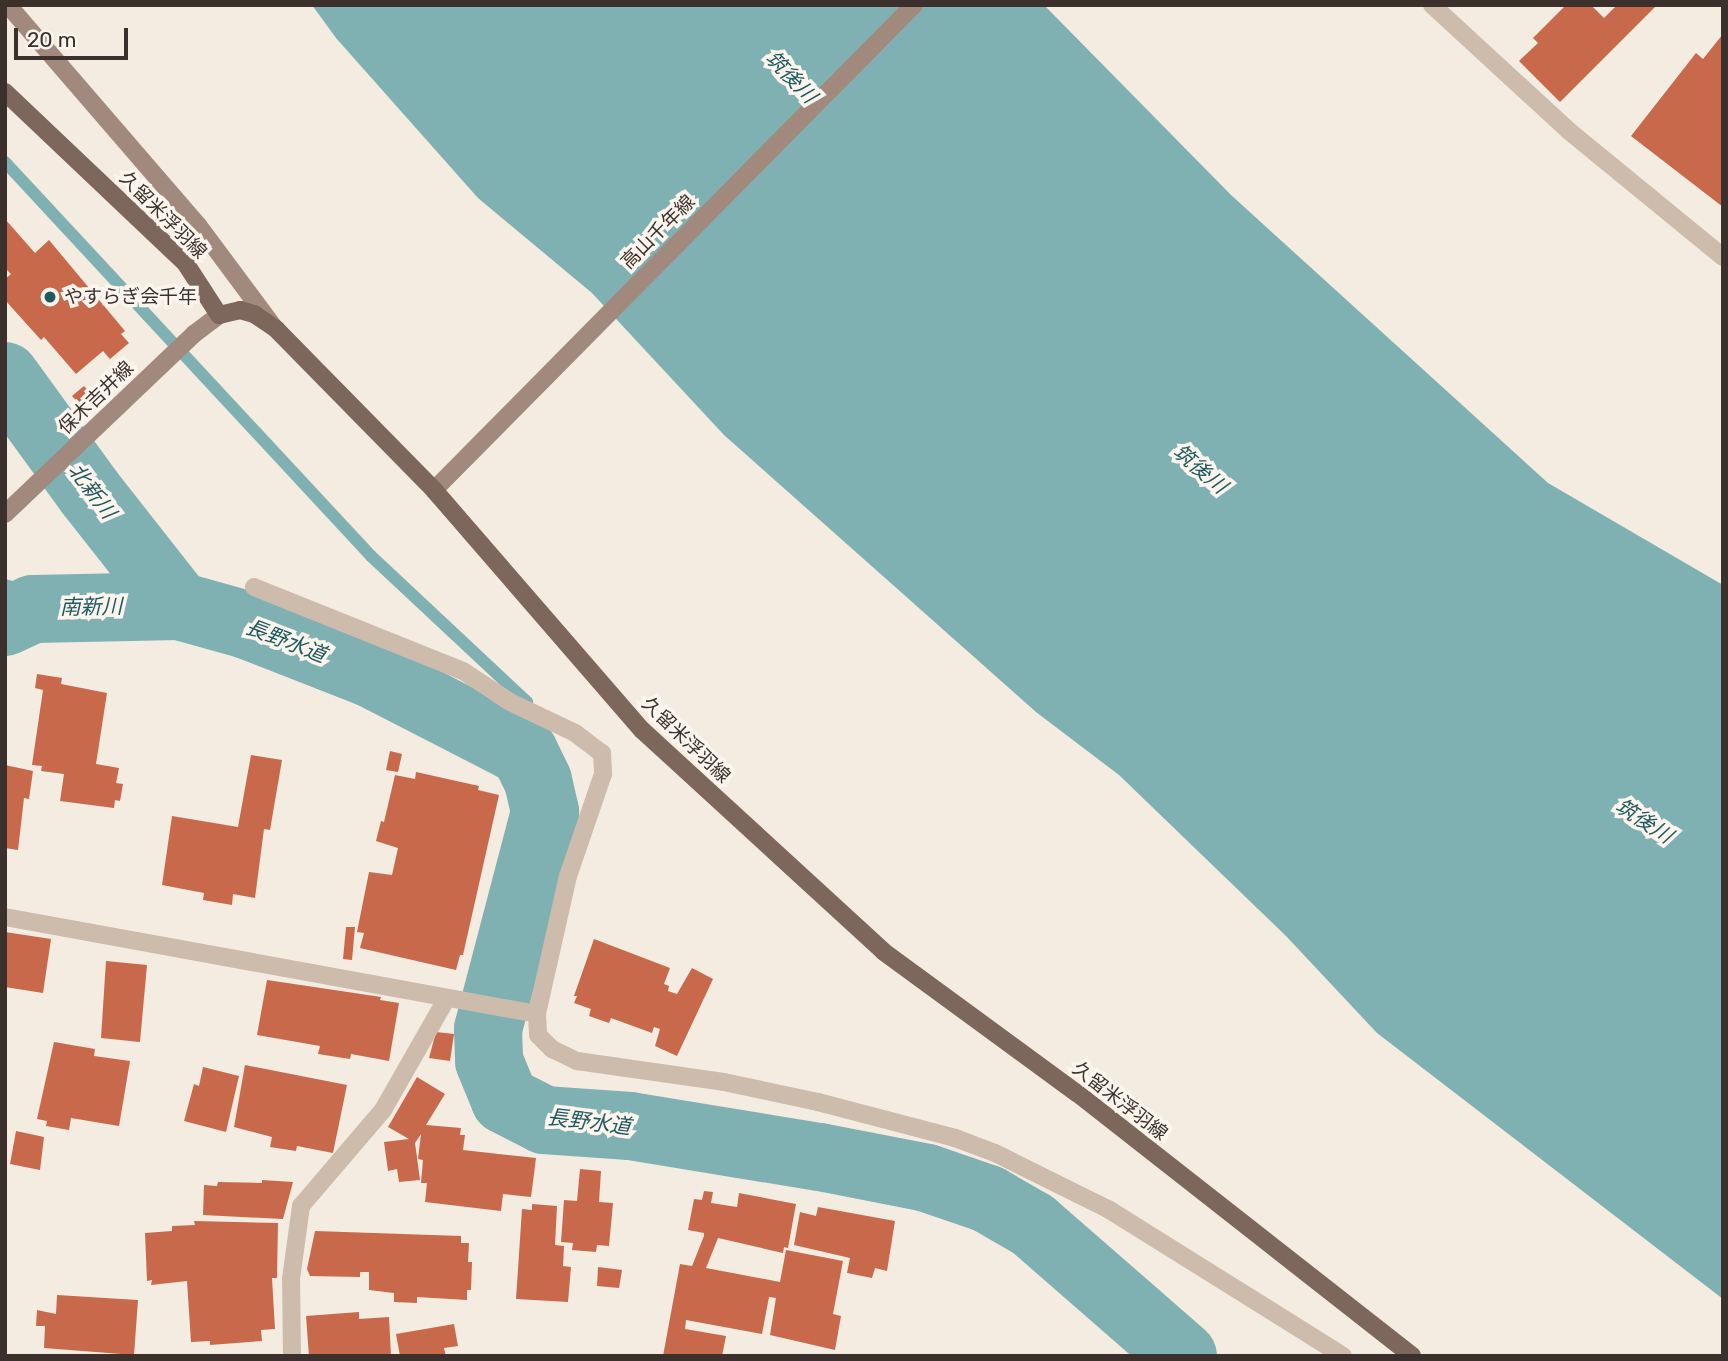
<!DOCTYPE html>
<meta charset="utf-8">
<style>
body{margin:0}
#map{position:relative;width:1728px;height:1361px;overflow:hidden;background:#f4ebe1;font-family:Rubik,"Noto Sans JP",sans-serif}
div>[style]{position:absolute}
.water>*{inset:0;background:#7fb0b2}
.stream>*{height:12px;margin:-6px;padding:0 6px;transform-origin:6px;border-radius:6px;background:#7fb0b2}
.river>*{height:68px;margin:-34px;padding:0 34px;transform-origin:34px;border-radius:34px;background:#7fb0b2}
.building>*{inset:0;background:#c8694b}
.lane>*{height:18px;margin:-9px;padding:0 9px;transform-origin:9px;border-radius:9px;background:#cdbbac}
.street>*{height:18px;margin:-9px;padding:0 9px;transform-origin:9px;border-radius:9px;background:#cdbbac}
.secondary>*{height:18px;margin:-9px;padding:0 9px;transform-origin:9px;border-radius:9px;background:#a18a7d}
.primary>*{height:18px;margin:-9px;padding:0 9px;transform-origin:9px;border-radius:9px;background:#7d675c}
.dots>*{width:19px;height:19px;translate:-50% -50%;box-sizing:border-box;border:4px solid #fbf5ee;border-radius:50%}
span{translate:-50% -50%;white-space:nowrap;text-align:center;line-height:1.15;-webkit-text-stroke:7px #fbf5ee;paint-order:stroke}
.street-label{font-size:19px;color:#3b302b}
.poi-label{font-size:19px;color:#3b302b}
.left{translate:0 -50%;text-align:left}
.water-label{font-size:21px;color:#1f5a5e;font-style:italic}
.frame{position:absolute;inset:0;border:7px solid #3b302b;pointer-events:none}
.scale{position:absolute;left:14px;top:28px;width:114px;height:32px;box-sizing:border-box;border:4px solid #3b302b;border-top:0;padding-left:9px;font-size:21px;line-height:24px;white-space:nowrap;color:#3b302b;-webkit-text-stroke:5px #fbf5ee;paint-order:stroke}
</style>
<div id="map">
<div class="water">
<i style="clip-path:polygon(312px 5px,1044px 5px,1231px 195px,1548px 483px,1723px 585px,1723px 1299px,1377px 1033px,1286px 936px,1119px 775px,1036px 712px,724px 435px,592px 293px,478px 198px,336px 38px)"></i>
</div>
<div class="stream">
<i style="left:5px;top:162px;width:538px;rotate:47.11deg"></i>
<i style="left:371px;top:556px;width:214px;rotate:43.1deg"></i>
<i style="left:527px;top:702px;width:50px;rotate:93.4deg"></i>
<i style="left:5px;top:585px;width:14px;rotate:17deg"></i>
<i style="left:18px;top:589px;width:25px;rotate:53deg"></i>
</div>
<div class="river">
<i style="left:5px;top:376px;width:145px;rotate:54deg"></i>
<i style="left:90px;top:493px;width:144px;rotate:51.8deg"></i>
<i style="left:5px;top:622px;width:31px;rotate:-25deg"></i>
<i style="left:33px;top:609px;width:146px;rotate:-1.2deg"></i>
<i style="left:179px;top:606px;width:71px;rotate:15.6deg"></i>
<i style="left:247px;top:625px;width:134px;rotate:21.4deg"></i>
<i style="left:372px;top:674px;width:171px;rotate:27.2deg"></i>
<i style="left:524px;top:752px;width:32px;rotate:64deg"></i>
<i style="left:538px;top:781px;width:32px;rotate:77deg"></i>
<i style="left:545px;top:812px;width:224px;rotate:104.7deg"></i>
<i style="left:488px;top:1029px;width:32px;rotate:88deg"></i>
<i style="left:489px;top:1061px;width:42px;rotate:67.7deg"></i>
<i style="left:505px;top:1100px;width:44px;rotate:27.1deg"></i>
<i style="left:544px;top:1120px;width:86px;rotate:4deg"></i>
<i style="left:630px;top:1126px;width:193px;rotate:9.3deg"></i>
<i style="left:820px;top:1157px;width:109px;rotate:11.1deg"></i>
<i style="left:927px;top:1178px;width:65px;rotate:19deg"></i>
<i style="left:988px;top:1199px;width:52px;rotate:30deg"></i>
<i style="left:1033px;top:1225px;width:199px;rotate:41.1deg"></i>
</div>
<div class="building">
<i style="clip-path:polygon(1566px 5px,1591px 5px,1604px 18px,1617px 5px,1657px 5px,1560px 102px,1519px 61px,1538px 43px,1533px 38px)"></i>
<i style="clip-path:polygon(1723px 34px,1723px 207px,1631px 136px,1696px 53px,1703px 59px)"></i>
<i style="clip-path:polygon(5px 219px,35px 253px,49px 240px,125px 331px,121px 334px,129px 343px,110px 359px,103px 351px,76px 374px,44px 337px,41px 340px,5px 300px,5px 279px,11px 274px,5px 268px)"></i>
<i style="clip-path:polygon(84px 386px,91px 394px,80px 405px,72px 396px)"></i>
<i style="clip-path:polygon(37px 674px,62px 678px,61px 684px,107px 693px,96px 764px,119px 768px,116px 783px,123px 784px,120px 801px,115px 800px,114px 808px,60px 801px,64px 774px,41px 771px,42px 766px,32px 765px,43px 690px,35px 688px)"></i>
<i style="clip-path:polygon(390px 751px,402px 754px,398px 772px,386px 770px)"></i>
<i style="clip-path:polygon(251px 755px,282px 760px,270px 830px,264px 829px,255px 898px,233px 894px,232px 905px,203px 900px,204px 893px,162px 885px,172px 816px,238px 827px)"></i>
<i style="clip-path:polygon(5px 765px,33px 771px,29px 799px,24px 798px,18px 850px,5px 848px)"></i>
<i style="clip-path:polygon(416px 772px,479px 786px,478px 790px,499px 795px,463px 955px,460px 955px,456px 970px,360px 948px,364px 933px,357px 932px,369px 872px,392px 875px,398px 848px,376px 841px,381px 821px,384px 822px,395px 775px,415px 779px)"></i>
<i style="clip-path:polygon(346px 927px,355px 927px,352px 960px,343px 959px)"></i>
<i style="clip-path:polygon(5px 932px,51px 939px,43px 993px,5px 987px)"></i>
<i style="clip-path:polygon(594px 939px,670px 968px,664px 984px,669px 986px,668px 991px,677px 994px,692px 968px,713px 979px,677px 1056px,655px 1046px,660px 1029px,654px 1027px,652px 1033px,611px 1018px,609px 1023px,589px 1016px,591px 1009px,574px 1003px,577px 996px,574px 996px)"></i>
<i style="clip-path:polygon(106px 961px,147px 965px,140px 1042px,101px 1038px)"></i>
<i style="clip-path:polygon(267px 980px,381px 997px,380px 1000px,399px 1003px,389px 1061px,351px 1054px,350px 1059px,318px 1054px,320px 1046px,257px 1035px)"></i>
<i style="clip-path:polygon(436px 1032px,454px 1034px,450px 1061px,429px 1058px)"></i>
<i style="clip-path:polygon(54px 1042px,95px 1049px,94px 1056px,130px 1061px,119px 1126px,71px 1118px,69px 1130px,46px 1126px,47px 1121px,37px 1119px)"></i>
<i style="clip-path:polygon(245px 1065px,347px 1085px,333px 1153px,297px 1146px,296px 1151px,270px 1147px,272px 1137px,234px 1127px)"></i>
<i style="clip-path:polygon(203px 1067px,239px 1076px,226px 1132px,184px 1121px,194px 1084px,199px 1086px)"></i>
<i style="clip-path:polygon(417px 1077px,445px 1094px,426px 1125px,461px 1128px,460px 1135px,465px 1135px,463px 1150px,536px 1158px,531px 1197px,503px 1194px,501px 1211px,425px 1202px,427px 1183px,421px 1183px,423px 1160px,418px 1159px,421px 1134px,415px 1143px,420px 1180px,399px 1182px,397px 1169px,388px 1171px,384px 1142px,409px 1139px,388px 1127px)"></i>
<i style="clip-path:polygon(16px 1131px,44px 1137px,40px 1170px,10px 1164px)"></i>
<i style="clip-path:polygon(580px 1169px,601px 1171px,599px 1202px,613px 1203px,609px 1246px,597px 1245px,596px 1252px,572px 1250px,573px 1243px,561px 1242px,564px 1200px,577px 1201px)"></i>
<i style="clip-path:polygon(262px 1180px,293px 1182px,283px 1219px,203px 1215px,204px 1185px,217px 1186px,218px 1182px,262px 1183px)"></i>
<i style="clip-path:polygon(704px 1191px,713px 1192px,711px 1203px,737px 1207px,739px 1193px,796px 1204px,788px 1248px,784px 1247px,783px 1253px,718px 1238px,706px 1268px,780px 1282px,786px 1250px,843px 1261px,833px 1314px,841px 1316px,835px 1350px,770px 1335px,776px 1298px,769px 1297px,762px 1334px,686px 1320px,685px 1329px,726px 1336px,722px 1356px,663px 1356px,680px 1264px,692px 1266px,704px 1236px,704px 1233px,688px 1230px,694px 1199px,702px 1200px)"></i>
<i style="clip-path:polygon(532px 1204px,557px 1206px,555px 1245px,564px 1246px,563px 1266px,571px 1267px,568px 1302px,516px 1299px,522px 1209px,532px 1210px)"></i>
<i style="clip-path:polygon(818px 1207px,895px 1221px,887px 1271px,875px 1268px,872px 1278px,847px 1273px,850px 1258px,794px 1245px,800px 1212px,816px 1216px)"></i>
<i style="clip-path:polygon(194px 1221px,278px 1223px,277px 1278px,272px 1278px,275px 1329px,261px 1330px,262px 1341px,210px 1345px,210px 1341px,191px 1342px,187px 1281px,151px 1285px,152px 1280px,147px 1281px,145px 1233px,172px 1231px,172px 1226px,195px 1225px)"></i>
<i style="clip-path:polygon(315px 1231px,461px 1236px,461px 1243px,469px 1243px,468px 1262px,472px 1262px,471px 1290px,467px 1290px,467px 1300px,417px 1297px,417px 1303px,394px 1302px,394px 1293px,369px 1290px,369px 1272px,360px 1272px,360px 1277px,310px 1276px,307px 1269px)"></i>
<i style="clip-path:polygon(598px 1267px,622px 1270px,619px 1288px,597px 1286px)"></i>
<i style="clip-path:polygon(57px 1295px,138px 1300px,134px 1355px,44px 1348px,45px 1326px,36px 1326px,37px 1310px,56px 1314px)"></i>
<i style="clip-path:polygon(359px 1312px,359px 1319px,389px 1317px,391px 1356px,309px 1356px,306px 1316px)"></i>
<i style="clip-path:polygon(454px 1324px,458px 1346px,444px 1348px,446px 1356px,400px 1356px,396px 1334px)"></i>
</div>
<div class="lane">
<i style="left:254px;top:587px;width:225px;rotate:21.9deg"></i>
<i style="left:463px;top:671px;width:56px;rotate:33.4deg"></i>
<i style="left:510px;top:702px;width:72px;rotate:25.5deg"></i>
<i style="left:575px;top:733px;width:34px;rotate:37deg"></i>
<i style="left:602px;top:753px;width:21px;rotate:87deg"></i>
<i style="left:603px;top:774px;width:108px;rotate:108.9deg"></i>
<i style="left:568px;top:876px;width:141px;rotate:102.7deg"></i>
</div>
<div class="street">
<i style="left:1432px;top:5px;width:186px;rotate:42.6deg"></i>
<i style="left:1569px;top:131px;width:199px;rotate:39.3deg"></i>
<i style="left:5px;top:917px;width:541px;rotate:10.33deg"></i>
<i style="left:537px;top:1014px;width:21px;rotate:87deg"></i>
<i style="left:538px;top:1035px;width:20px;rotate:45deg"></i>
<i style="left:552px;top:1049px;width:28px;rotate:26deg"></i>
<i style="left:577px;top:1061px;width:148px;rotate:8.1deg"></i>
<i style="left:724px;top:1082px;width:96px;rotate:12deg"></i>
<i style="left:818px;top:1102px;width:142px;rotate:14.7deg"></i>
<i style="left:955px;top:1138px;width:43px;rotate:20.6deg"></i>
<i style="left:995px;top:1153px;width:126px;rotate:26.4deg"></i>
<i style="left:1108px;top:1209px;width:277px;rotate:32deg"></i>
<i style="left:292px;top:1356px;width:77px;rotate:-90.7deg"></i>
<i style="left:291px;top:1279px;width:74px;rotate:-82.2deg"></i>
<i style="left:301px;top:1206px;width:126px;rotate:-49.5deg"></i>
<i style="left:383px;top:1110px;width:129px;rotate:-60.3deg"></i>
</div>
<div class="secondary">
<i style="left:8px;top:5px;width:291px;rotate:49.2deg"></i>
<i style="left:198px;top:225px;width:126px;rotate:53.4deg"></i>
<i style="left:434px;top:490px;width:682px;rotate:-45.3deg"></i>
<i style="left:5px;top:514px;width:261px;rotate:-43.6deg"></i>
<i style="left:194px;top:334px;width:31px;rotate:-37deg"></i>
</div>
<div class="primary">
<i style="left:5px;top:92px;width:250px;rotate:43.5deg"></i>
<i style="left:186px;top:264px;width:61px;rotate:57.1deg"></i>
<i style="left:219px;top:315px;width:22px;rotate:-13deg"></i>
<i style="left:240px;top:310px;width:15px;rotate:16deg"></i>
<i style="left:254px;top:314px;width:27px;rotate:34deg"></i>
<i style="left:276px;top:329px;width:226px;rotate:45.5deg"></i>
<i style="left:434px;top:490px;width:318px;rotate:49.1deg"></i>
<i style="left:642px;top:730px;width:328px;rotate:42.5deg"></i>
<i style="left:884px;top:952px;width:239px;rotate:36.2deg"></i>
<i style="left:1077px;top:1093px;width:426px;rotate:38.1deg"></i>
</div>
<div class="dots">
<i style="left:50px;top:297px;background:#1f5a5e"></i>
</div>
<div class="street-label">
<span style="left:163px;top:215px;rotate:45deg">久留米浮羽線</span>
<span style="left:658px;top:232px;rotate:-45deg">高山千年線</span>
<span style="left:96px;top:398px;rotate:-44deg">保木吉井線</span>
<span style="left:686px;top:740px;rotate:44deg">久留米浮羽線</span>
<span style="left:1120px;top:1101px;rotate:38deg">久留米浮羽線</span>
</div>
<div class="poi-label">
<span class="left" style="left:64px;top:297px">やすらぎ会千年</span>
</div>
<div class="water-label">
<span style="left:791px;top:77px;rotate:46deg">筑後川</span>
<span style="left:1200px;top:469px;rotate:40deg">筑後川</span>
<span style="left:92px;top:491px;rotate:53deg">北新川</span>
<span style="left:91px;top:607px;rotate:-1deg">南新川</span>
<span style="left:286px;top:641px;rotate:21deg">長野水道</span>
<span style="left:1644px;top:821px;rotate:33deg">筑後川</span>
<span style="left:589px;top:1122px;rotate:7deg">長野水道</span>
</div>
<div class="frame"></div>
<div class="scale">20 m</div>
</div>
